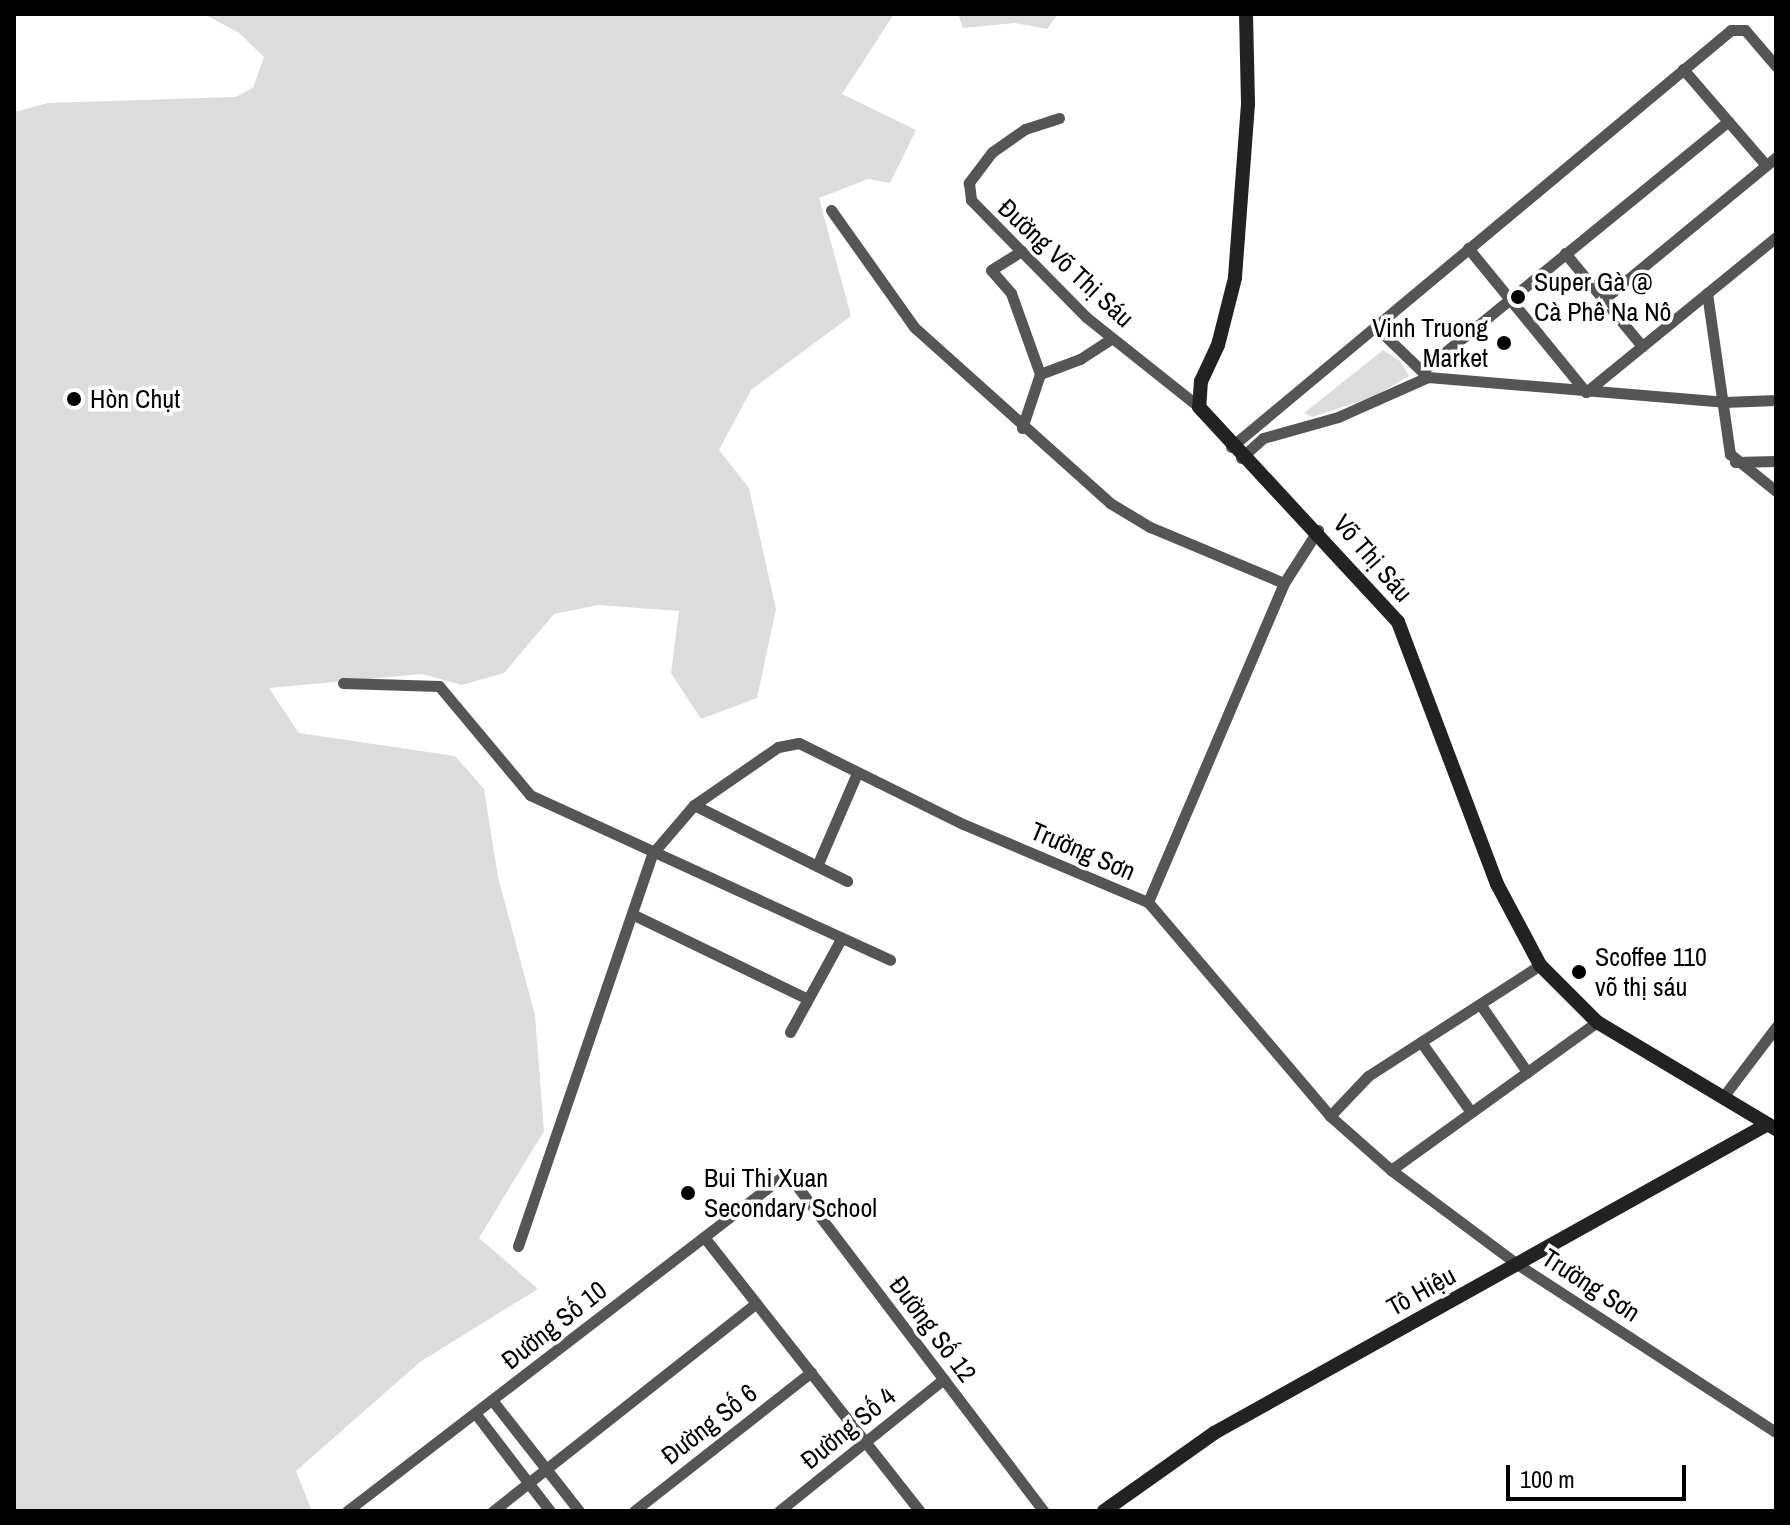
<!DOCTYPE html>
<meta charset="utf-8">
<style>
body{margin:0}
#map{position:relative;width:1790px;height:1525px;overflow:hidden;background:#fff;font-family:"Archivo Narrow",sans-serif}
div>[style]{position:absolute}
.green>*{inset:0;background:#dcdcdc}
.street>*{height:11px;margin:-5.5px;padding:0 5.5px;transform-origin:5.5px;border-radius:5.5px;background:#555}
.secondary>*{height:14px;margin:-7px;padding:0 7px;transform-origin:7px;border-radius:7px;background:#222}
.dots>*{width:22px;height:22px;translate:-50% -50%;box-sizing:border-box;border:4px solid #fff;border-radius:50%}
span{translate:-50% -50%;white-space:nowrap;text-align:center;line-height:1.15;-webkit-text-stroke:7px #fff;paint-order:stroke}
.street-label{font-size:26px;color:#000}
.poi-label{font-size:26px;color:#000}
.left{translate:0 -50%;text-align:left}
.right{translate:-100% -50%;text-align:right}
.frame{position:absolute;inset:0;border:16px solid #000;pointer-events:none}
.scale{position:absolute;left:1506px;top:1465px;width:180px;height:36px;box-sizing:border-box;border:4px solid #000;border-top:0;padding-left:10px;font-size:24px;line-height:28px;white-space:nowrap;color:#000;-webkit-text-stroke:6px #fff;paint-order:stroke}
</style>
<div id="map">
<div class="green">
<i style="clip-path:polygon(204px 14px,894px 14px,842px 94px,916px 130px,890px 183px,868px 179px,819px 198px,851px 316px,751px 390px,719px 450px,749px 488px,776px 609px,757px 698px,701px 719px,671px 673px,679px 611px,598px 605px,554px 614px,504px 673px,462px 685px,422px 674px,269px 688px,299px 733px,455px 756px,484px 789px,498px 877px,535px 1015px,544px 1131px,479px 1238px,538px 1289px,420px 1362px,296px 1471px,312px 1511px,14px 1511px,14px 112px,48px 103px,235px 97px,253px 88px,264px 57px,239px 33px)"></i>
<i style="clip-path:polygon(958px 14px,1058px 14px,1047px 29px,1015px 23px,963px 28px)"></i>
<i style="clip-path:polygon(1383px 350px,1400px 361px,1409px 376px,1373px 397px,1312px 417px,1304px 413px)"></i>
</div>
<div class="street">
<i style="left:1683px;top:69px;width:127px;rotate:49.2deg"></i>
<i style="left:1059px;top:118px;width:36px;rotate:162deg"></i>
<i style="left:1025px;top:129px;width:40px;rotate:145.1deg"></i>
<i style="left:992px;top:152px;width:39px;rotate:127deg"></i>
<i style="left:969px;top:183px;width:17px;rotate:83deg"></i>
<i style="left:971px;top:200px;width:164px;rotate:45.5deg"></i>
<i style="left:1086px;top:317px;width:144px;rotate:38.5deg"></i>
<i style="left:831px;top:210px;width:143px;rotate:54.6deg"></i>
<i style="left:914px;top:327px;width:263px;rotate:41.9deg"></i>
<i style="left:1110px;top:503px;width:47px;rotate:31deg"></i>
<i style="left:1150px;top:527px;width:145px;rotate:22.7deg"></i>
<i style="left:1284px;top:583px;width:347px;rotate:113.1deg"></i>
<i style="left:1468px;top:248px;width:186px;rotate:50.7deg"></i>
<i style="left:1586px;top:392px;width:245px;rotate:-39.2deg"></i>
<i style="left:1565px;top:253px;width:121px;rotate:50.4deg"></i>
<i style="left:1707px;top:293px;width:163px;rotate:81.9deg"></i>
<i style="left:1730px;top:454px;width:59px;rotate:38.8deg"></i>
<i style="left:1604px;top:299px;width:223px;rotate:-39.5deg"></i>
<i style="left:1375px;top:326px;width:72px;rotate:43.9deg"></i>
<i style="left:1422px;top:371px;width:395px;rotate:-39.2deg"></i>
<i style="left:1040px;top:374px;width:43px;rotate:-20.6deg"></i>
<i style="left:1080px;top:359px;width:38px;rotate:-33deg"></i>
<i style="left:1022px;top:428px;width:57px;rotate:-71.6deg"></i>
<i style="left:1040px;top:374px;width:86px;rotate:-109.7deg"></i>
<i style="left:1011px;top:293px;width:30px;rotate:-131deg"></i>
<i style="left:991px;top:270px;width:36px;rotate:-32deg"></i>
<i style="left:1231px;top:447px;width:651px;rotate:-39.83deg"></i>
<i style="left:1731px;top:30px;width:14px"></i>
<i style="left:1745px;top:30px;width:48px;rotate:49.3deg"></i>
<i style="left:1241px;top:458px;width:30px;rotate:-42deg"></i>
<i style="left:1263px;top:438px;width:78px;rotate:-15.6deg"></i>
<i style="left:1338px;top:417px;width:98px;rotate:-24deg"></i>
<i style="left:1428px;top:377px;width:297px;rotate:4.8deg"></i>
<i style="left:1724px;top:402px;width:52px;rotate:-2.2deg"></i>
<i style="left:1735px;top:462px;width:41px;rotate:-1.4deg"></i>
<i style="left:1284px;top:583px;width:63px;rotate:-57.3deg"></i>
<i style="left:343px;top:683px;width:96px;rotate:1.8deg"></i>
<i style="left:439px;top:686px;width:142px;rotate:50.1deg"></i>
<i style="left:530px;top:795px;width:396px;rotate:24.6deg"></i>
<i style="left:694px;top:805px;width:171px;rotate:26.4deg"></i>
<i style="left:817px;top:866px;width:101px;rotate:-66.7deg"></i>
<i style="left:632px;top:914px;width:195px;rotate:25.8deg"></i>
<i style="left:1480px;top:1004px;width:83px;rotate:55.3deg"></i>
<i style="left:790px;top:1032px;width:106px;rotate:-61.3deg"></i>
<i style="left:1421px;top:1042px;width:86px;rotate:54.5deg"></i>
<i style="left:1723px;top:1097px;width:88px;rotate:-52.9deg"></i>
<i style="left:1330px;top:1116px;width:55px;rotate:-46.5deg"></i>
<i style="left:1368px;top:1076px;width:205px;rotate:-32.8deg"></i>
<i style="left:1391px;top:1170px;width:254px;rotate:-35.7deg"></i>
<i style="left:704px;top:1237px;width:349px;rotate:51.8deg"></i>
<i style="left:518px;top:1246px;width:414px;rotate:-71.1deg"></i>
<i style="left:652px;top:854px;width:65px;rotate:-49.4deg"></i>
<i style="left:694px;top:805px;width:102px;rotate:-34.6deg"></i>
<i style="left:778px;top:747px;width:21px;rotate:-11deg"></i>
<i style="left:799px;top:743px;width:183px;rotate:26.3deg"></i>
<i style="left:963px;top:824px;width:201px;rotate:22.9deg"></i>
<i style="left:1148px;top:902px;width:281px;rotate:49.6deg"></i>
<i style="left:1330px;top:1116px;width:81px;rotate:41.5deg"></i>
<i style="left:1391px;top:1170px;width:157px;rotate:36.7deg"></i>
<i style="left:1517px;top:1264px;width:309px;rotate:33deg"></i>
<i style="left:492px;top:1400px;width:141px;rotate:51.9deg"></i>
<i style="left:475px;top:1413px;width:123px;rotate:52.6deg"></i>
<i style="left:347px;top:1511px;width:555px;rotate:-37.53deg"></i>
<i style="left:787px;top:1173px;width:425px;rotate:52.8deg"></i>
<i style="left:493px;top:1511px;width:335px;rotate:-38.3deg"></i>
<i style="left:634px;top:1511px;width:225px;rotate:-38.1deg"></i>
<i style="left:779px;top:1511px;width:211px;rotate:-38.7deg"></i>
</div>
<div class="secondary">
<i style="left:1246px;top:14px;width:90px;rotate:88.7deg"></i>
<i style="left:1248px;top:104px;width:174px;rotate:94.3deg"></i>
<i style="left:1235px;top:278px;width:69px;rotate:104.2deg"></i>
<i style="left:1218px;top:345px;width:40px;rotate:115deg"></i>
<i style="left:1201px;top:381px;width:26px;rotate:94deg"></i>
<i style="left:1199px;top:407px;width:293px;rotate:47.2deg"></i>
<i style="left:1398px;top:622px;width:280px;rotate:69.3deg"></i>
<i style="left:1497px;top:884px;width:92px;rotate:62deg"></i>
<i style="left:1540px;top:965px;width:81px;rotate:45deg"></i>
<i style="left:1597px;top:1022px;width:209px;rotate:30.9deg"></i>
<i style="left:1104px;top:1511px;width:135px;rotate:-35.3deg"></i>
<i style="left:1214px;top:1433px;width:634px;rotate:-29.15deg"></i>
</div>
<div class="dots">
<i style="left:1518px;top:297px;background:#000"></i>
<i style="left:1504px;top:343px;background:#000"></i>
<i style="left:74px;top:399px;background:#000"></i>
<i style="left:1579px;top:972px;background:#000"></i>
<i style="left:688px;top:1193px;background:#000"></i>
</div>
<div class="street-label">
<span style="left:1066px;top:263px;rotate:43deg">Đường Võ Thị Sáu</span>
<span style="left:1373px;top:558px;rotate:49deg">Võ Thị Sáu</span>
<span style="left:1083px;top:851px;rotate:23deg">Trường Sơn</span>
<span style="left:1591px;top:1285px;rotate:33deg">Trường Sơn</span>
<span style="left:1421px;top:1291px;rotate:-29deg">Tô Hiệu</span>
<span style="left:554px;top:1325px;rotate:-38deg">Đường Số 10</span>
<span style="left:933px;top:1329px;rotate:53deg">Đường Số 12</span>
<span style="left:709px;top:1424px;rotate:-38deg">Đường Số 6</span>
<span style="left:848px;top:1428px;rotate:-39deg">Đường Số 4</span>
</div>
<div class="poi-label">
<span class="left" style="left:1534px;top:297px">Super Gà @<br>Cà Phê Na Nô</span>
<span class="right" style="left:1488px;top:343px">Vinh Truong<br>Market</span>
<span class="left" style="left:90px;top:399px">Hòn Chụt</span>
<span class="left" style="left:1595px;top:972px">Scoffee 110<br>võ thị sáu</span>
<span class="left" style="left:704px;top:1193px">Bui Thi Xuan<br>Secondary School</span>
</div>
<div class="frame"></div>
<div class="scale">100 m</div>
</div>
